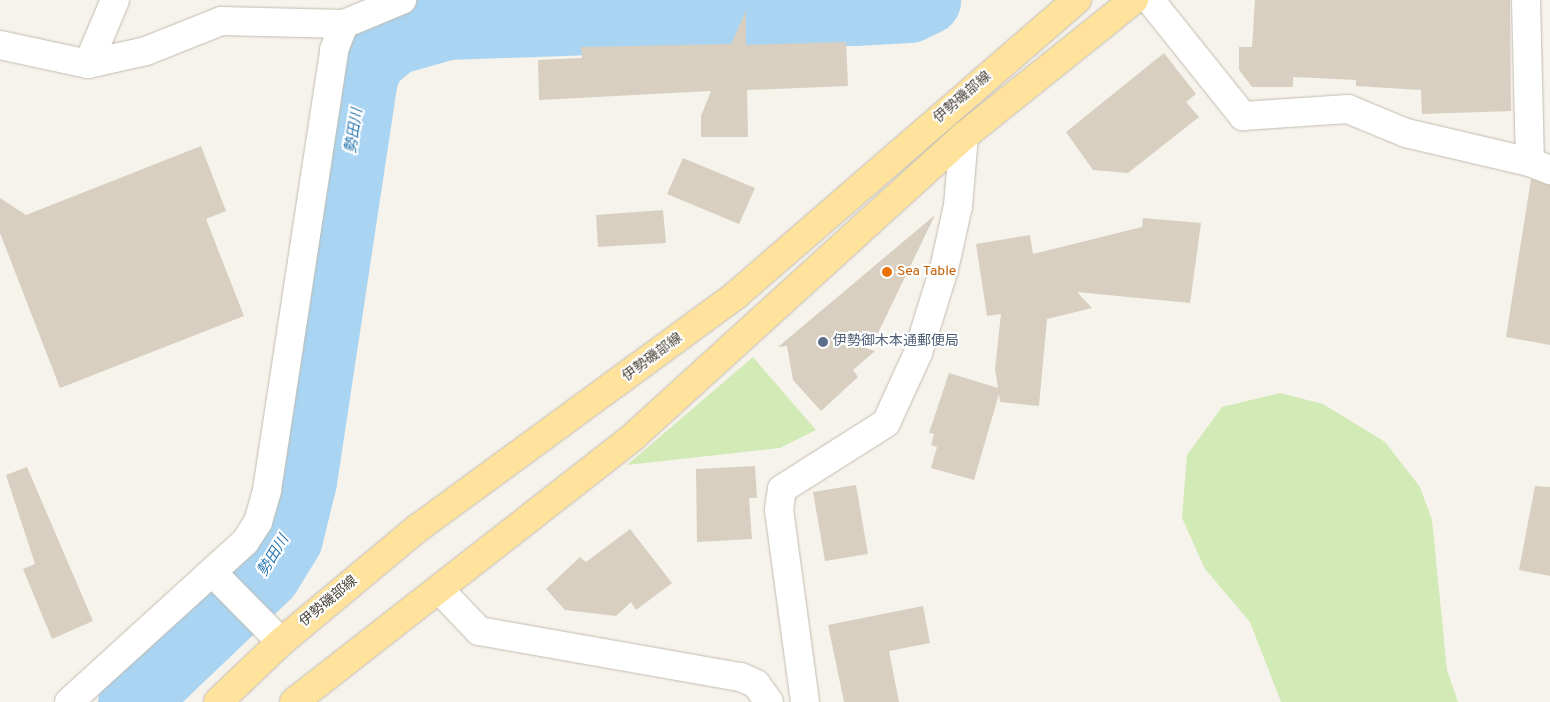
<!DOCTYPE html>
<meta charset="utf-8">
<style>
body{margin:0}
#map{position:relative;width:1550px;height:702px;overflow:hidden;background:#f6f3ec;font-family:Overpass,"Noto Sans JP",sans-serif}
div>[style]{position:absolute}
.green>*{inset:0;background:#d2eab5}
.river>*{height:69px;margin:-34.5px;padding:0 34.5px;transform-origin:34.5px;border-radius:34.5px;background:#a9d4f2}
.building>*{inset:0;background:#d8cfc1}
.roads{filter:drop-shadow(0 0 1px #c2bbae) drop-shadow(0 0 1px #c2bbae)}
.minor>*{height:28px;margin:-14px;padding:0 14px;transform-origin:14px;border-radius:14px;background:#fff}
.major>*{height:28px;margin:-14px;padding:0 14px;transform-origin:14px;border-radius:14px;background:#ffe39c}
.dots>*{width:14px;height:14px;translate:-50% -50%;box-sizing:border-box;border:2px solid #fff;border-radius:50%}
span{translate:-50% -50%;white-space:nowrap;text-align:center;line-height:1.15;-webkit-text-stroke:4px #fff;paint-order:stroke}
.street-label{font-size:14px;color:#4b4439}
.food-label{font-size:14px;color:#c56008}
.left{translate:0 -50%;text-align:left}
.service-label{font-size:14px;color:#4e5e75}
.water-label{font-size:15px;color:#2e7ab2;font-style:italic}
</style>
<div id="map">
<div class="green">
<i style="clip-path:polygon(753px 357px,816px 430px,780px 448px,627px 465px)"></i>
<i style="clip-path:polygon(1280px 393px,1323px 404px,1385px 442px,1420px 487px,1432px 520px,1447px 670px,1458px 702px,1281px 702px,1250px 622px,1205px 569px,1182px 518px,1187px 455px,1222px 407px)"></i>
</div>
<div class="river">
<i style="left:132px;top:702px;width:185px;rotate:-43.7deg"></i>
<i style="left:266px;top:574px;width:42px;rotate:-58.6deg"></i>
<i style="left:288px;top:538px;width:59px;rotate:-76.2deg"></i>
<i style="left:302px;top:481px;width:408px;rotate:-81.4deg"></i>
<i style="left:363px;top:78px;width:19px;rotate:-69deg"></i>
<i style="left:370px;top:60px;width:31px;rotate:-40deg"></i>
<i style="left:394px;top:40px;width:55px;rotate:-15.8deg"></i>
<i style="left:447px;top:25px;width:407px;rotate:-2deg"></i>
<i style="left:854px;top:11px;width:55px;rotate:-3.1deg"></i>
<i style="left:909px;top:8px;width:19px;rotate:-25deg"></i>
</div>
<div class="building">
<i style="clip-path:polygon(1255px 0,1510px 0,1511px 111px,1422px 114px,1421px 90px,1356px 86px,1356px 80px,1293px 77px,1293px 87px,1252px 87px,1239px 70px,1239px 47px,1252px 47px)"></i>
<i style="clip-path:polygon(746px 11px,746px 45px,846px 42px,848px 86px,747px 90px,748px 137px,701px 137px,701px 116px,711px 91px,539px 100px,538px 60px,582px 58px,581px 47px,731px 44px)"></i>
<i style="clip-path:polygon(1164px 53px,1196px 94px,1186px 102px,1199px 117px,1128px 173px,1093px 170px,1066px 132px)"></i>
<i style="clip-path:polygon(201px 146px,226px 211px,206px 219px,244px 316px,60px 388px,0 233px,0 198px,26px 215px)"></i>
<i style="clip-path:polygon(683px 158px,755px 188px,739px 224px,667px 194px)"></i>
<i style="clip-path:polygon(1531px 179px,1550px 185px,1550px 345px,1506px 337px)"></i>
<i style="clip-path:polygon(663px 210px,666px 243px,598px 247px,596px 215px)"></i>
<i style="clip-path:polygon(935px 215px,878px 333px,836px 339px,875px 351px,853px 370px,858px 377px,821px 411px,793px 380px,787px 346px,778px 347px)"></i>
<i style="clip-path:polygon(1143px 218px,1201px 223px,1190px 303px,1077px 292px,1092px 308px,1047px 319px,1039px 406px,1000px 402px,999px 394px,974px 480px,931px 468px,937px 447px,931px 445px,934px 434px,929px 433px,949px 373px,998px 388px,995px 369px,1001px 314px,987px 316px,976px 244px,1030px 235px,1033px 254px,1142px 227px)"></i>
<i style="clip-path:polygon(755px 466px,757px 498px,749px 498px,752px 539px,697px 542px,696px 469px)"></i>
<i style="clip-path:polygon(27px 467px,93px 621px,52px 639px,23px 569px,35px 564px,6px 475px)"></i>
<i style="clip-path:polygon(856px 485px,868px 554px,825px 561px,813px 492px)"></i>
<i style="clip-path:polygon(1535px 486px,1550px 487px,1550px 576px,1519px 570px)"></i>
<i style="clip-path:polygon(630px 529px,672px 583px,636px 610px,631px 602px,616px 616px,565px 610px,546px 589px,580px 557px,586px 562px)"></i>
<i style="clip-path:polygon(923px 606px,930px 643px,889px 651px,899px 702px,844px 702px,828px 625px)"></i>
</div>
<div class="roads">
<div class="minor">
<i style="left:1150px;top:0;width:149px;rotate:51.3deg"></i>
<i style="left:1243px;top:116px;width:105px;rotate:-3.8deg"></i>
<i style="left:1348px;top:109px;width:63px;rotate:22.5deg"></i>
<i style="left:1406px;top:133px;width:127px;rotate:13.2deg"></i>
<i style="left:1526px;top:0;width:162px;rotate:88.6deg"></i>
<i style="left:1530px;top:162px;width:22px;rotate:22deg"></i>
<i style="left:0;top:45px;width:90px;rotate:12.2deg"></i>
<i style="left:88px;top:64px;width:59px;rotate:-12.6deg"></i>
<i style="left:146px;top:51px;width:81px;rotate:-21.8deg"></i>
<i style="left:221px;top:21px;width:123px;rotate:1.4deg"></i>
<i style="left:344px;top:24px;width:63px;rotate:-22.5deg"></i>
<i style="left:88px;top:64px;width:69px;rotate:-67.1deg"></i>
<i style="left:212px;top:572px;width:98px;rotate:45.4deg"></i>
<i style="left:441px;top:591px;width:55px;rotate:46.5deg"></i>
<i style="left:479px;top:631px;width:266px;rotate:10deg"></i>
<i style="left:741px;top:677px;width:17px;rotate:25deg"></i>
<i style="left:756px;top:684px;width:22px;rotate:54deg"></i>
<i style="left:69px;top:702px;width:238px;rotate:-42.3deg"></i>
<i style="left:245px;top:542px;width:24px;rotate:-57deg"></i>
<i style="left:258px;top:522px;width:33px;rotate:-74deg"></i>
<i style="left:267px;top:490px;width:445px;rotate:-81.3deg"></i>
<i style="left:334px;top:50px;width:28px;rotate:-69deg"></i>
<i style="left:805px;top:702px;width:194px;rotate:-97.7deg"></i>
<i style="left:779px;top:510px;width:21px;rotate:-82deg"></i>
<i style="left:782px;top:489px;width:123px;rotate:-32.4deg"></i>
<i style="left:886px;top:423px;width:77px;rotate:-65.4deg"></i>
<i style="left:918px;top:353px;width:88px;rotate:-72.8deg"></i>
<i style="left:944px;top:269px;width:65px;rotate:-77.5deg"></i>
<i style="left:958px;top:206px;width:70px;rotate:-85.1deg"></i>
</div>
<div class="major">
<i style="left:218px;top:702px;width:87px;rotate:-43.6deg"></i>
<i style="left:281px;top:642px;width:178px;rotate:-39.8deg"></i>
<i style="left:418px;top:528px;width:394px;rotate:-36.2deg"></i>
<i style="left:736px;top:295px;width:451px;rotate:-40.9deg"></i>
<i style="left:294px;top:702px;width:432px;rotate:-38deg"></i>
<i style="left:634px;top:436px;width:446px;rotate:-42.3deg"></i>
<i style="left:964px;top:136px;width:218px;rotate:-38.7deg"></i>
</div>
</div>
<div class="dots">
<i style="left:887px;top:272px;background:#e8710a"></i>
<i style="left:823px;top:342px;background:#5c6f8a"></i>
</div>
<div class="street-label">
<span style="left:963px;top:98px;rotate:-41deg">伊勢磯部線</span>
<span style="left:653px;top:358px;rotate:-37deg">伊勢磯部線</span>
<span style="left:329px;top:602px;rotate:-40deg">伊勢磯部線</span>
</div>
<div class="food-label">
<span class="left" style="left:897px;top:272px">Sea Table</span>
</div>
<div class="service-label">
<span class="left" style="left:833px;top:342px">伊勢御木本通郵便局</span>
</div>
<div class="water-label">
<span style="left:355px;top:131px;rotate:-81deg">勢田川</span>
<span style="left:274px;top:556px;rotate:-58deg">勢田川</span>
</div>
</div>
